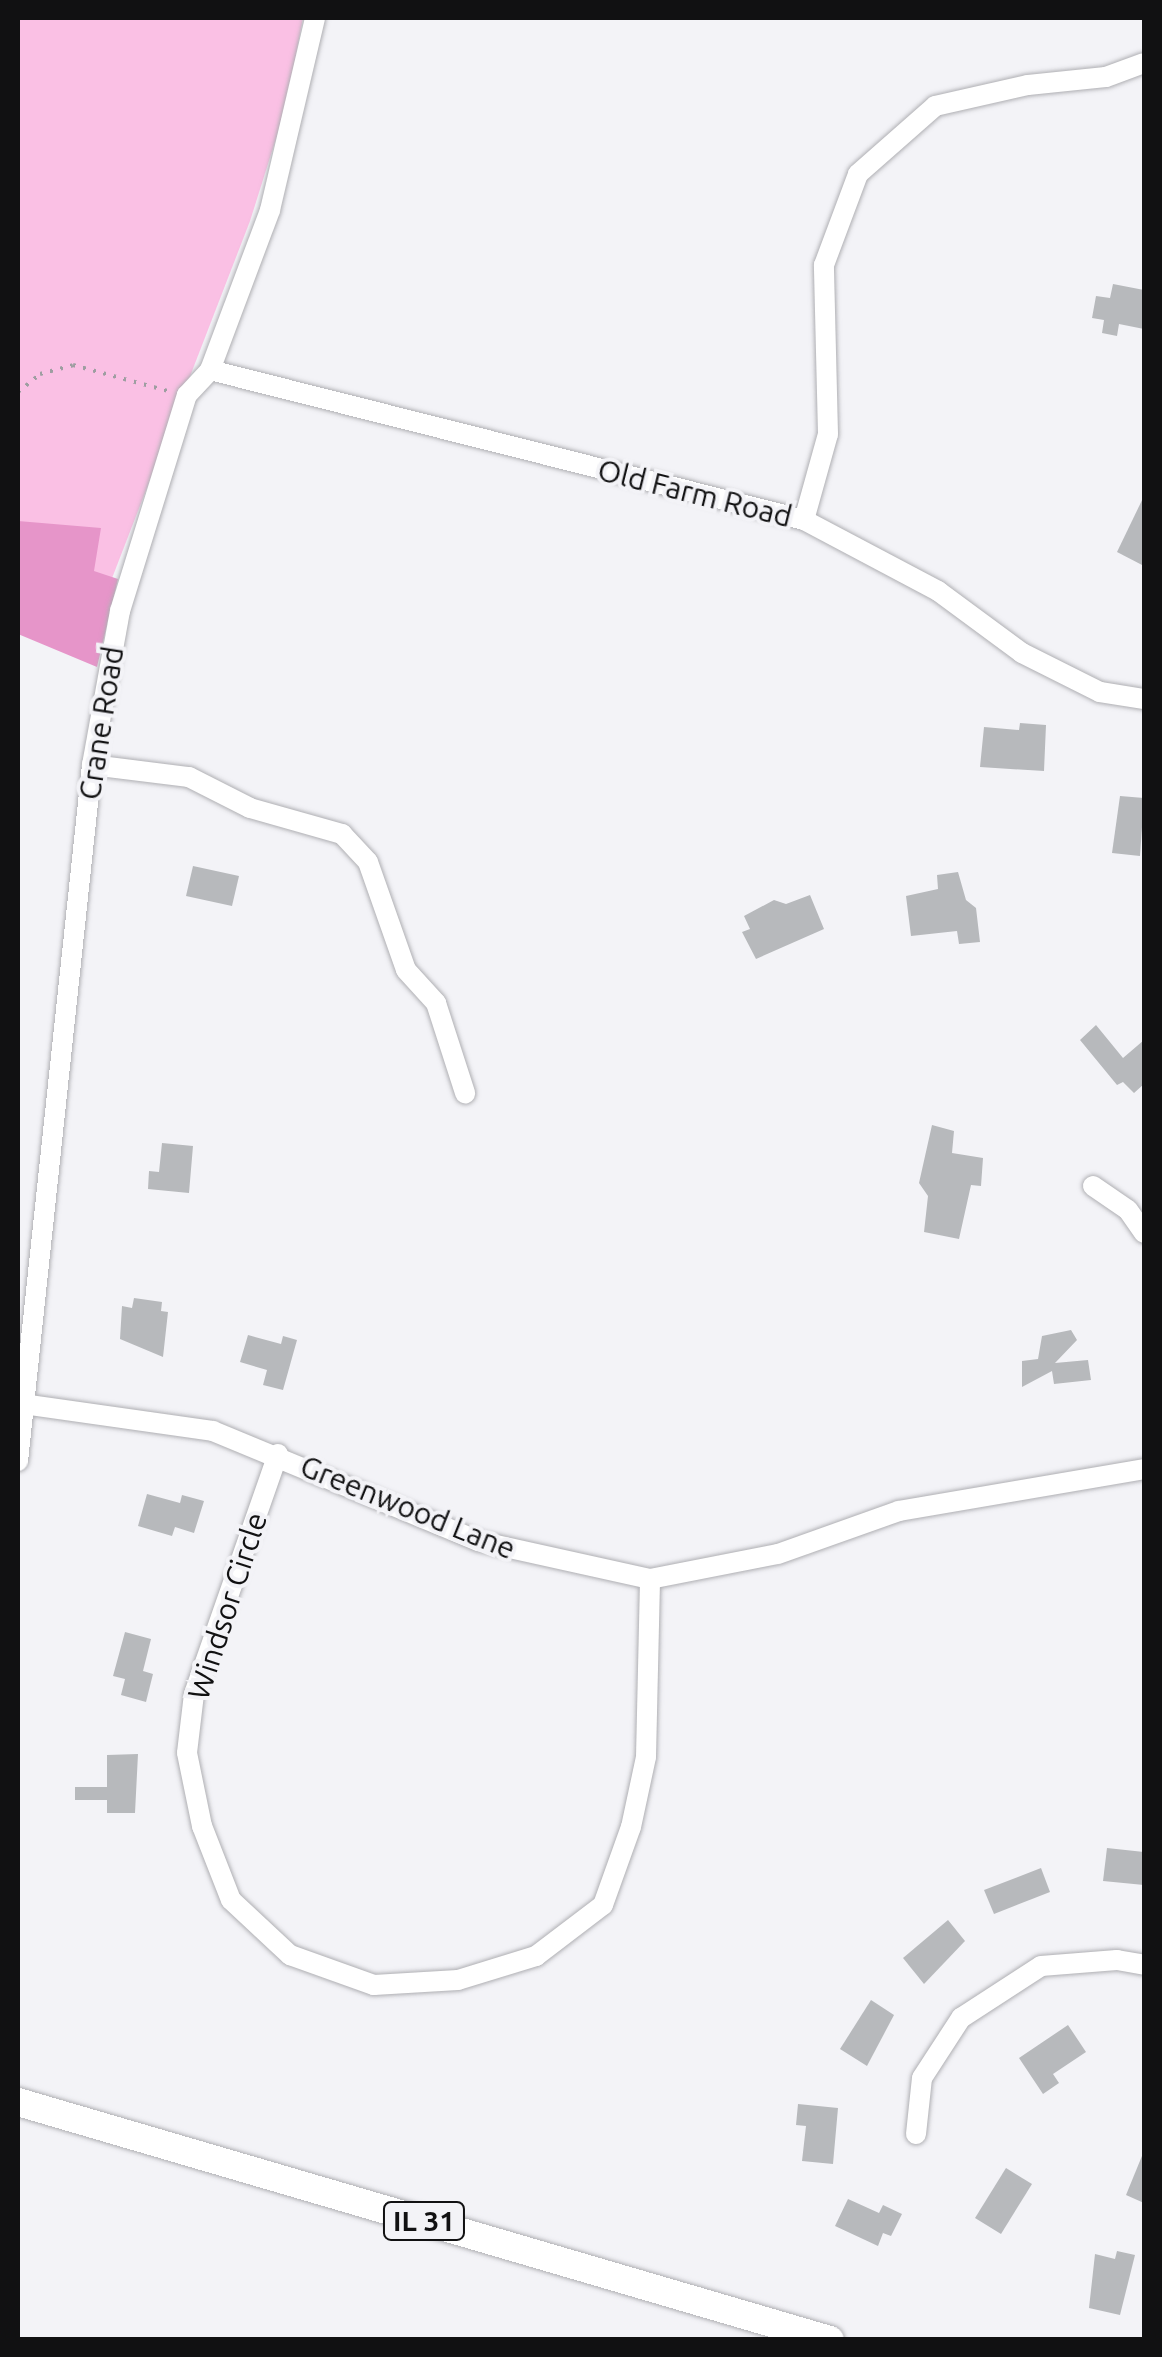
<!DOCTYPE html>
<style>
body{margin:0}
#map{position:relative;width:1162px;height:2357px;overflow:hidden;background:#f3f3f7;font-family:Ubuntu,sans-serif}
div>[style]{position:absolute}
.green>*{inset:0;background:#fac0e4}
.forest>*{inset:0;background:#e695c9}
.building>*{inset:0;background:#b7b9bc}
.path>*{height:4px;margin-top:-2px;transform-origin:0;background:repeating-linear-gradient(90deg,#9e9ea1 0 2.5px,transparent 0 10.5px)}
.roads{filter:drop-shadow(0 0 2px #afafb3) drop-shadow(0 0 2px #afafb3)}
.minor>*{height:20px;margin:-10px;padding:0 10px;transform-origin:10px;border-radius:10px;background:#fff}
.major>*{height:28px;margin:-14px;padding:0 14px;transform-origin:14px;border-radius:14px;background:#fff}
span{translate:-50% -50%;white-space:nowrap;text-align:center;line-height:1.15;-webkit-text-stroke:8px #f3f3f7;paint-order:stroke}
.shield-label span{padding:2px 8px;background:#f3f3f7;border:2px solid;border-radius:8px;-webkit-text-stroke-width:0}
.shield-label{font-size:28px;color:#111112;font-weight:700}
.street-label{font-size:30px;color:#111112}
.frame{position:absolute;inset:0;border:20px solid #111112;pointer-events:none}
</style>
<div id="map">
<div class="green">
<i style="clip-path:polygon(18px 18px,303px 18px,286px 107px,250px 221px,109px 586px,18px 567px)"></i>
</div>
<div class="forest">
<i style="clip-path:polygon(18px 521px,101px 528px,94px 571px,118px 579px,97px 667px,18px 634px)"></i>
</div>
<div class="building">
<i style="clip-path:polygon(1113px 284px,1144px 290px,1144px 329px,1119px 324px,1117px 336px,1102px 333px,1104px 320px,1092px 318px,1096px 296px,1110px 298px)"></i>
<i style="clip-path:polygon(1144px 496px,1144px 566px,1117px 552px)"></i>
<i style="clip-path:polygon(1020px 723px,1046px 725px,1044px 771px,980px 767px,984px 727px,1019px 730px)"></i>
<i style="clip-path:polygon(1120px 796px,1144px 798px,1140px 856px,1112px 853px)"></i>
<i style="clip-path:polygon(193px 866px,239px 876px,232px 906px,186px 896px)"></i>
<i style="clip-path:polygon(958px 872px,966px 900px,976px 908px,980px 942px,959px 944px,957px 931px,911px 936px,906px 896px,938px 889px,937px 875px)"></i>
<i style="clip-path:polygon(810px 895px,824px 929px,756px 959px,742px 932px,750px 929px,744px 916px,774px 900px,786px 904px)"></i>
<i style="clip-path:polygon(1096px 1025px,1123px 1058px,1144px 1040px,1144px 1084px,1134px 1093px,1123px 1082px,1117px 1085px,1080px 1040px)"></i>
<i style="clip-path:polygon(932px 1125px,954px 1131px,952px 1153px,983px 1158px,981px 1186px,971px 1185px,959px 1239px,924px 1232px,928px 1196px,919px 1183px)"></i>
<i style="clip-path:polygon(162px 1143px,193px 1146px,189px 1193px,148px 1189px,149px 1171px,159px 1172px)"></i>
<i style="clip-path:polygon(134px 1298px,162px 1302px,161px 1311px,168px 1312px,163px 1357px,120px 1339px,122px 1306px,132px 1308px)"></i>
<i style="clip-path:polygon(1071px 1330px,1077px 1340px,1055px 1363px,1088px 1360px,1091px 1380px,1054px 1384px,1052px 1371px,1022px 1387px,1022px 1361px,1038px 1359px,1042px 1336px)"></i>
<i style="clip-path:polygon(248px 1335px,281px 1344px,283px 1336px,297px 1340px,283px 1390px,263px 1385px,267px 1370px,240px 1362px)"></i>
<i style="clip-path:polygon(147px 1494px,180px 1503px,182px 1495px,204px 1501px,194px 1533px,175px 1527px,172px 1536px,138px 1526px)"></i>
<i style="clip-path:polygon(125px 1632px,151px 1639px,143px 1671px,153px 1674px,146px 1702px,121px 1695px,125px 1679px,113px 1676px)"></i>
<i style="clip-path:polygon(138px 1754px,135px 1813px,107px 1813px,107px 1800px,75px 1800px,75px 1787px,107px 1787px,107px 1755px)"></i>
<i style="clip-path:polygon(1107px 1848px,1144px 1852px,1144px 1885px,1103px 1881px)"></i>
<i style="clip-path:polygon(1041px 1868px,1050px 1892px,994px 1914px,984px 1890px)"></i>
<i style="clip-path:polygon(948px 1920px,965px 1941px,924px 1984px,903px 1958px)"></i>
<i style="clip-path:polygon(871px 2000px,894px 2015px,867px 2066px,840px 2049px)"></i>
<i style="clip-path:polygon(1068px 2025px,1086px 2052px,1053px 2074px,1059px 2083px,1043px 2094px,1019px 2058px)"></i>
<i style="clip-path:polygon(798px 2104px,838px 2108px,833px 2164px,802px 2161px,806px 2126px,796px 2125px)"></i>
<i style="clip-path:polygon(1144px 2151px,1144px 2203px,1126px 2195px)"></i>
<i style="clip-path:polygon(1006px 2168px,1032px 2184px,1001px 2234px,975px 2218px)"></i>
<i style="clip-path:polygon(848px 2199px,879px 2213px,883px 2205px,902px 2214px,891px 2236px,883px 2233px,878px 2246px,835px 2226px)"></i>
<i style="clip-path:polygon(1117px 2251px,1135px 2255px,1120px 2315px,1089px 2308px,1095px 2254px,1115px 2259px)"></i>
</div>
<div class="path">
<i style="left:18px;top:392px;width:28px;rotate:-39deg"></i>
<i style="left:40px;top:374px;width:34px;rotate:-15deg"></i>
<i style="left:73px;top:365px;width:98px;rotate:15.3deg"></i>
</div>
<div class="roads">
<div class="minor">
<i style="left:210px;top:370px;width:613px;rotate:14.17deg"></i>
<i style="left:804px;top:520px;width:152px;rotate:27.9deg"></i>
<i style="left:938px;top:591px;width:104px;rotate:36.4deg"></i>
<i style="left:1022px;top:653px;width:87px;rotate:26.6deg"></i>
<i style="left:1100px;top:692px;width:45px;rotate:9deg"></i>
<i style="left:804px;top:520px;width:89px;rotate:-74.4deg"></i>
<i style="left:828px;top:434px;width:169px;rotate:-91.4deg"></i>
<i style="left:824px;top:265px;width:97px;rotate:-69.5deg"></i>
<i style="left:858px;top:174px;width:103px;rotate:-41.4deg"></i>
<i style="left:935px;top:106px;width:95px;rotate:-12.7deg"></i>
<i style="left:1028px;top:85px;width:78px;rotate:-5.9deg"></i>
<i style="left:1106px;top:77px;width:40px;rotate:-20.2deg"></i>
<i style="left:92px;top:765px;width:98px;rotate:7.1deg"></i>
<i style="left:189px;top:777px;width:68px;rotate:26.9deg"></i>
<i style="left:250px;top:808px;width:96px;rotate:15.8deg"></i>
<i style="left:342px;top:834px;width:38px;rotate:47deg"></i>
<i style="left:368px;top:862px;width:114px;rotate:70.6deg"></i>
<i style="left:406px;top:970px;width:45px;rotate:47.7deg"></i>
<i style="left:436px;top:1003px;width:95px;rotate:72.1deg"></i>
<i style="left:1093px;top:1186px;width:42px;rotate:34.4deg"></i>
<i style="left:1128px;top:1210px;width:28px;rotate:55deg"></i>
<i style="left:23px;top:1404px;width:192px;rotate:8.1deg"></i>
<i style="left:213px;top:1431px;width:287px;rotate:22.5deg"></i>
<i style="left:478px;top:1541px;width:176px;rotate:12.5deg"></i>
<i style="left:650px;top:1579px;width:130px;rotate:-11.1deg"></i>
<i style="left:778px;top:1554px;width:128px;rotate:-19.6deg"></i>
<i style="left:899px;top:1511px;width:249px;rotate:-9.7deg"></i>
<i style="left:278px;top:1454px;width:254px;rotate:109.3deg"></i>
<i style="left:194px;top:1694px;width:59px;rotate:96.8deg"></i>
<i style="left:187px;top:1753px;width:75px;rotate:78.4deg"></i>
<i style="left:202px;top:1826px;width:79px;rotate:68.6deg"></i>
<i style="left:231px;top:1900px;width:81px;rotate:43deg"></i>
<i style="left:290px;top:1955px;width:89px;rotate:19.7deg"></i>
<i style="left:374px;top:1985px;width:84px;rotate:-3.4deg"></i>
<i style="left:458px;top:1980px;width:82px;rotate:-17.1deg"></i>
<i style="left:536px;top:1956px;width:84px;rotate:-37.3deg"></i>
<i style="left:603px;top:1905px;width:83px;rotate:-70.3deg"></i>
<i style="left:631px;top:1827px;width:72px;rotate:-77.9deg"></i>
<i style="left:646px;top:1757px;width:178px;rotate:-88.7deg"></i>
<i style="left:18px;top:1461px;width:700px;rotate:-83.93deg"></i>
<i style="left:92px;top:765px;width:157px;rotate:-79.7deg"></i>
<i style="left:120px;top:611px;width:226px;rotate:-72.8deg"></i>
<i style="left:187px;top:395px;width:34px;rotate:-47deg"></i>
<i style="left:210px;top:370px;width:171px;rotate:-69.4deg"></i>
<i style="left:270px;top:210px;width:197px;rotate:-76.8deg"></i>
<i style="left:916px;top:2134px;width:56px;rotate:-83.9deg"></i>
<i style="left:922px;top:2078px;width:72px;rotate:-57deg"></i>
<i style="left:961px;top:2018px;width:95px;rotate:-33deg"></i>
<i style="left:1041px;top:1966px;width:76px;rotate:-4.5deg"></i>
<i style="left:1117px;top:1960px;width:27px;rotate:10deg"></i>
</div>
<div class="major">
<i style="left:18px;top:2102px;width:846px;rotate:16.34deg"></i>
</div>
</div>
<div class="shield-label">
<span style="left:424px;top:2221px">IL 31</span>
</div>
<div class="street-label">
<span style="left:695px;top:493px;rotate:14deg">Old Farm Road</span>
<span style="left:101px;top:723px;rotate:-81deg">Crane Road</span>
<span style="left:408px;top:1507px;rotate:22deg">Greenwood Lane</span>
<span style="left:227px;top:1606px;rotate:-72deg">Windsor Circle</span>
</div>
<div class="frame"></div>
</div>
